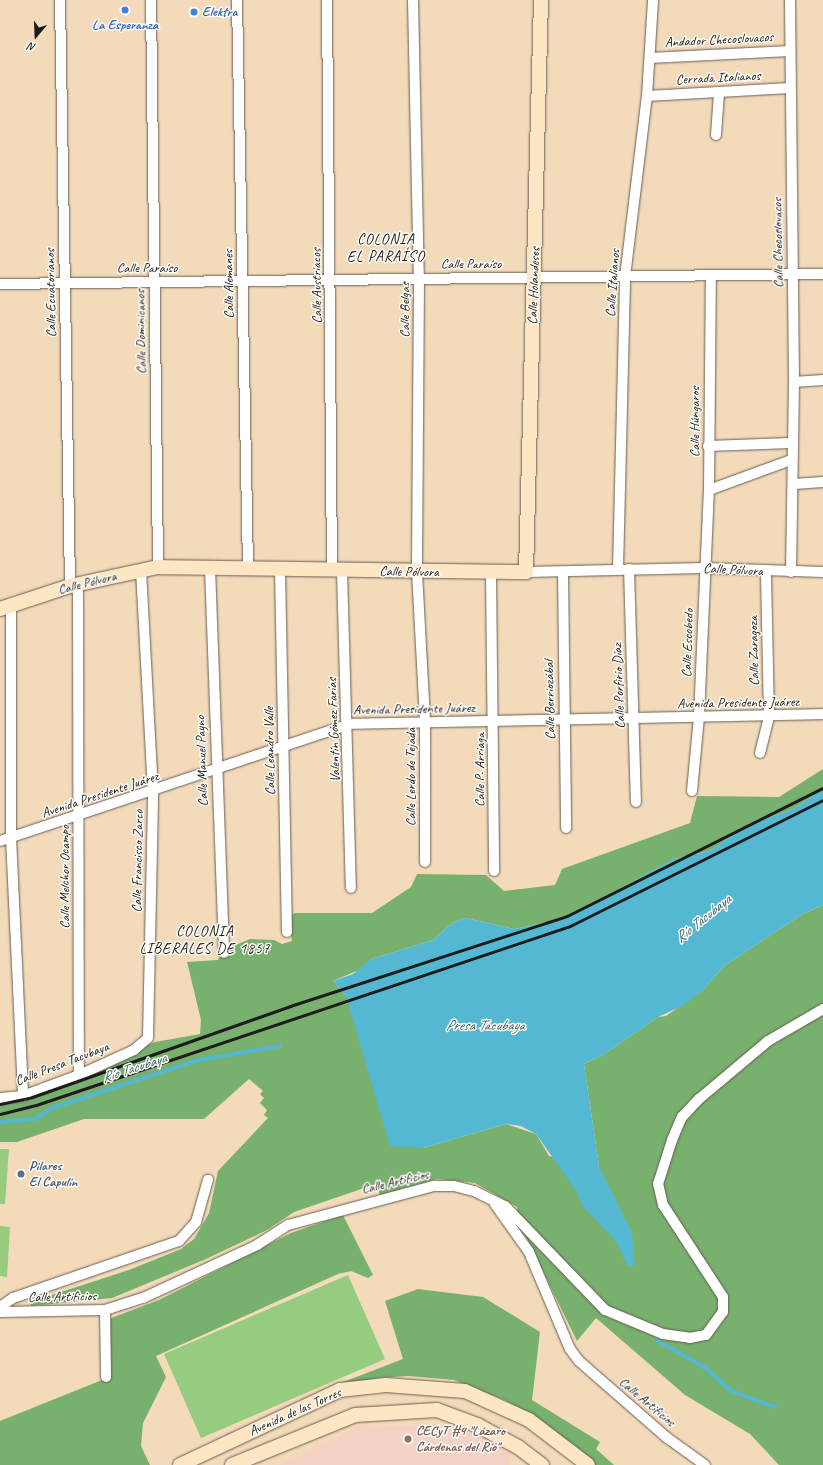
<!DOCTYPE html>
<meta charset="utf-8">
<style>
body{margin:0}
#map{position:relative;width:823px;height:1465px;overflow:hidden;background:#f3daba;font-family:Caveat,sans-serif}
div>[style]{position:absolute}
.built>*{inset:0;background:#f6d2c4}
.green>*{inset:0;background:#95cc7f}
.forest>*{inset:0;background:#78b06e}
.water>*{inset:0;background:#55b8d3}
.stream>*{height:3.5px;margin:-1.75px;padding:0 1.75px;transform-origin:1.75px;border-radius:1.75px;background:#55b8d3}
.roads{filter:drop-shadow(0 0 1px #675e53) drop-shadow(0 0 1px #675e53)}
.street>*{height:10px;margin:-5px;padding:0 5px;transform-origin:5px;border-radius:5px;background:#fff}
.secondary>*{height:14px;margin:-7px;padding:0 7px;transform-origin:7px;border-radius:7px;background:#fce6c4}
.rail>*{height:3px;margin:-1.5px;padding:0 1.5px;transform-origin:1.5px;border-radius:1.5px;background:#1c1c1c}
.dots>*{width:11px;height:11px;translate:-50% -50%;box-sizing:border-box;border:2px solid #fdfcf7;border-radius:50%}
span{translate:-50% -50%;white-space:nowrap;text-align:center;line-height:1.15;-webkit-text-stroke:3px #fdfcf7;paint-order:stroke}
.shop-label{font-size:14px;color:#366cbe;font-weight:700}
.left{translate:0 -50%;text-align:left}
.street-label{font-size:14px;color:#1c1c1c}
.service-label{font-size:14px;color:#4e5e75;font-weight:700}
.education-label{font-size:14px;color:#785e54;font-weight:700}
.neighbourhood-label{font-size:15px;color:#1c1c1c;letter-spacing:1px}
.water-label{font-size:15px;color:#36626e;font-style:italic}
.north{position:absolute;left:16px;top:16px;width:40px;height:40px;-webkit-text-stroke:3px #fdfcf7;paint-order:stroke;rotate:199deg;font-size:11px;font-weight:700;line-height:16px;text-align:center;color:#1c1c1c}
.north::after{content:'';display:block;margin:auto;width:14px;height:18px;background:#1c1c1c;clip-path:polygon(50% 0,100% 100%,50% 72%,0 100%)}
</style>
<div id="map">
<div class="built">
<i style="clip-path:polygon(455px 1425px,509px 1452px,509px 1465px,279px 1465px,360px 1426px)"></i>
</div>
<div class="green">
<i style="clip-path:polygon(0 1149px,9px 1149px,5px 1204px,0 1204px)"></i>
<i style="clip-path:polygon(0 1226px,10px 1227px,7px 1277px,0 1276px)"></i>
<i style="clip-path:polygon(348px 1275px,385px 1359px,201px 1438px,164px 1354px)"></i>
</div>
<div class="forest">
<i style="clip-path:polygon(823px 769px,823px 789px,795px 808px,749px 825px,709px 851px,674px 859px,566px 918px,514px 929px,466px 918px,453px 922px,433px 940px,371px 959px,361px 969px,333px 981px,346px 996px,423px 1148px,506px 1124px,536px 1134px,549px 1156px,599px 1166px,584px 1064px,603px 1055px,658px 1017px,666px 1016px,703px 990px,724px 966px,801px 915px,823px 905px,823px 1465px,779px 1465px,750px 1434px,685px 1395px,596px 1318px,577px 1341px,518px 1220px,517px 1207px,475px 1183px,437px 1179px,380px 1195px,376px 1184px,294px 1212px,267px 1230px,206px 1259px,112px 1298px,31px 1306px,30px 1302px,129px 1270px,181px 1249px,194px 1239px,209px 1213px,218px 1171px,268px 1118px,264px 1115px,267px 1110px,260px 1103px,264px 1098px,260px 1094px,263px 1091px,249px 1079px,204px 1119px,84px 1119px,17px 1142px,0 1142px,0 1102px,23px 1100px,155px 1042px,200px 1034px,201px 1020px,187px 962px,218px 960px,221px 951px,250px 939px,274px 940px,282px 944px,292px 941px,288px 917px,295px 913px,372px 913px,411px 887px,417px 874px,486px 875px,504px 891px,555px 885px,562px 869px,690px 823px,697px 796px,779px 797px)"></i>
<i style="clip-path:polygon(343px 1215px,373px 1275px,368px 1278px,351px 1271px,338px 1274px,156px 1356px,166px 1377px,143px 1423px,141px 1446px,150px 1465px,0 1465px,0 1421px,107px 1378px,106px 1320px,159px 1300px,291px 1233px)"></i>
<i style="clip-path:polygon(418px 1289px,483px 1297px,540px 1332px,532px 1400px,600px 1442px,596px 1449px,614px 1465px,595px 1465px,531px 1416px,505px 1400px,454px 1380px,408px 1376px,377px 1378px,322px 1396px,320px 1391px,403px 1359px,385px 1301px)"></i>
</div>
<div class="water">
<i style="clip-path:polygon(823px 789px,823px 905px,801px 915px,724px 966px,703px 990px,684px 1005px,658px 1017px,603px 1055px,584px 1064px,599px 1166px,632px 1233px,635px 1265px,628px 1266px,615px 1240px,583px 1207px,577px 1192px,536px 1134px,521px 1126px,506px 1124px,423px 1148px,390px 1146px,346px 996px,333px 981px,353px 974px,371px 959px,433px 940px,453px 922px,466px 918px,514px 929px,566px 918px,674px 859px,709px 851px,749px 825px,795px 808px)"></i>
</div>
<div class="stream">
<i style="left:0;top:1122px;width:35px;rotate:-5deg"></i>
<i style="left:35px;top:1119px;width:20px;rotate:-33deg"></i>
<i style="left:52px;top:1108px;width:155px;rotate:-18.1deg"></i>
<i style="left:199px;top:1060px;width:82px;rotate:-9.8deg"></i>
<i style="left:658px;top:1341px;width:54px;rotate:29deg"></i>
<i style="left:705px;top:1367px;width:36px;rotate:42deg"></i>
<i style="left:732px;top:1391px;width:46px;rotate:20.4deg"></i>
</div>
<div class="roads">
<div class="street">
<i style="left:60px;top:0;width:586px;rotate:89.02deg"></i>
<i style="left:151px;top:0;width:567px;rotate:89.29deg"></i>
<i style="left:237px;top:0;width:568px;rotate:88.89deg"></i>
<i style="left:327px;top:0;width:571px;rotate:89.5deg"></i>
<i style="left:413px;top:0;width:278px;rotate:88.8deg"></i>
<i style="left:419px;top:278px;width:294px;rotate:90.4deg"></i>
<i style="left:417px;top:572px;width:149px;rotate:86.9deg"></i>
<i style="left:425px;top:721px;width:141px;rotate:90deg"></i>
<i style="left:790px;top:0;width:382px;rotate:89.4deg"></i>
<i style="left:794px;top:382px;width:190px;rotate:90.9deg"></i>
<i style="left:650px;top:58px;width:140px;rotate:-2.9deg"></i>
<i style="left:647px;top:96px;width:143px;rotate:-3.2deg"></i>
<i style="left:716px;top:135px;width:42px;rotate:-85.9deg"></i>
<i style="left:0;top:284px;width:823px;rotate:-0.7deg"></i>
<i style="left:794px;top:382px;width:29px;rotate:-4deg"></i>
<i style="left:708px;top:446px;width:83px;rotate:-2.1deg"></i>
<i style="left:794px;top:484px;width:29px;rotate:-4deg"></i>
<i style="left:709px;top:490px;width:87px;rotate:-20.1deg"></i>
<i style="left:210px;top:568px;width:385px;rotate:87.9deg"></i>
<i style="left:618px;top:569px;width:292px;rotate:-88.6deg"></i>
<i style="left:625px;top:277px;width:182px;rotate:-83.1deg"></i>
<i style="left:647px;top:96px;width:96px;rotate:-86.4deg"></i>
<i style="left:629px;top:569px;width:233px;rotate:88.3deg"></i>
<i style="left:280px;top:570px;width:362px;rotate:88.9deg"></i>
<i style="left:342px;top:571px;width:317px;rotate:88.4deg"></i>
<i style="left:526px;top:572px;width:179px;rotate:-1.3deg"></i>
<i style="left:705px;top:568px;width:118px;rotate:1.9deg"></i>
<i style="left:563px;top:572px;width:256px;rotate:89.3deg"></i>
<i style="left:491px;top:573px;width:298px;rotate:89.4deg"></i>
<i style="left:78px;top:584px;width:491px;rotate:89.9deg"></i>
<i style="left:11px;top:605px;width:233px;rotate:90deg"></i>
<i style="left:11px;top:838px;width:258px;rotate:87.3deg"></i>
<i style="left:760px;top:753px;width:37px;rotate:-76deg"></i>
<i style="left:769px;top:717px;width:146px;rotate:-91.2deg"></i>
<i style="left:692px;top:791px;width:74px;rotate:-84.6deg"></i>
<i style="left:699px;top:717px;width:227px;rotate:-87.5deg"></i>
<i style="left:709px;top:490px;width:213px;rotate:-89.5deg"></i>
<i style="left:0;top:841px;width:368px;rotate:-18.5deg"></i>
<i style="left:349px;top:724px;width:474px;rotate:-1.2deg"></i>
<i style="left:0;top:1098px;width:23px;rotate:-5deg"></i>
<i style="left:23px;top:1096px;width:60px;rotate:-20.6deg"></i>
<i style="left:79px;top:1075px;width:60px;rotate:-24.4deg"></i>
<i style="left:134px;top:1050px;width:18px;rotate:-41deg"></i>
<i style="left:148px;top:1038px;width:246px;rotate:-88.8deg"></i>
<i style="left:153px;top:792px;width:222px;rotate:-93.1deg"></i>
<i style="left:495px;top:1204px;width:59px;rotate:54.7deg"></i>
<i style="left:529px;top:1252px;width:105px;rotate:67.1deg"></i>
<i style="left:570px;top:1349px;width:15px;rotate:53deg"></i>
<i style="left:579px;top:1361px;width:116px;rotate:41.1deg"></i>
<i style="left:666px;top:1437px;width:48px;rotate:35.7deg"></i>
<i style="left:0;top:1307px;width:16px;rotate:-35deg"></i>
<i style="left:13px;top:1298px;width:176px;rotate:-19deg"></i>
<i style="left:179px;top:1241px;width:25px;rotate:-48deg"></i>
<i style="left:196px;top:1222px;width:44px;rotate:-74.1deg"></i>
<i style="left:105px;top:1310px;width:67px;rotate:89.1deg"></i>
<i style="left:0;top:1312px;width:105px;rotate:-1.1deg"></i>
<i style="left:105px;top:1310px;width:40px;rotate:-18deg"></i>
<i style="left:143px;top:1298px;width:126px;rotate:-24.9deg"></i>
<i style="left:257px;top:1245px;width:37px;rotate:-33deg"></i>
<i style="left:288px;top:1225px;width:151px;rotate:-15deg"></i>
<i style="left:434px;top:1186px;width:20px"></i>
<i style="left:454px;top:1186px;width:21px;rotate:14deg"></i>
<i style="left:474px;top:1191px;width:34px;rotate:26deg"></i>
<i style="left:505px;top:1206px;width:144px;rotate:46.1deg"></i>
<i style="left:605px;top:1310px;width:63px;rotate:22.5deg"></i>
<i style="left:663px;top:1334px;width:27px;rotate:8deg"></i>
<i style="left:690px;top:1338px;width:16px;rotate:-11deg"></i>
<i style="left:706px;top:1335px;width:29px;rotate:-54deg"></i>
<i style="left:723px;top:1312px;width:15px;rotate:-90deg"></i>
<i style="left:723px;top:1297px;width:110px;rotate:-123.1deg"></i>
<i style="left:663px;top:1205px;width:22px;rotate:-103deg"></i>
<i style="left:658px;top:1184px;width:46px;rotate:-72.3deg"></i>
<i style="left:672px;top:1140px;width:25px;rotate:-67deg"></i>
<i style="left:682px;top:1117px;width:25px;rotate:-47deg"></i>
<i style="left:699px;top:1099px;width:90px;rotate:-40deg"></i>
<i style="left:768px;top:1041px;width:64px;rotate:-30.2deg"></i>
</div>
<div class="secondary">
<i style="left:0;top:609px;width:74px;rotate:-18.2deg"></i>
<i style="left:70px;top:586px;width:90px;rotate:-12.2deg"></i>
<i style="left:158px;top:567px;width:368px;rotate:0.8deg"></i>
<i style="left:526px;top:572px;width:572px;rotate:-88.5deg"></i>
<i style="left:180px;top:1465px;width:177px;rotate:-25.1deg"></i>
<i style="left:340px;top:1390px;width:46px;rotate:-6.2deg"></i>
<i style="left:386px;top:1385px;width:79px;rotate:4.3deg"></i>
<i style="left:465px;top:1391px;width:70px;rotate:24.4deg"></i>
<i style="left:529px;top:1420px;width:74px;rotate:37.3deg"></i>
<i style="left:232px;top:1465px;width:133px;rotate:-22.1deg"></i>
<i style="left:355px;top:1415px;width:82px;rotate:-3.5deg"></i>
<i style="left:437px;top:1410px;width:43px;rotate:20.6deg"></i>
<i style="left:477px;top:1425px;width:47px;rotate:28.2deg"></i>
<i style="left:518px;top:1447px;width:30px;rotate:37deg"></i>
</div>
</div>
<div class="rail">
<i style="left:0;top:1104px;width:33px;rotate:-12deg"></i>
<i style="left:32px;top:1097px;width:274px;rotate:-19.4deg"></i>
<i style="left:290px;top:1006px;width:291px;rotate:-18deg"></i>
<i style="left:567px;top:916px;width:286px;rotate:-26.6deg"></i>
<i style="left:0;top:1114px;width:37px;rotate:-14deg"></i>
<i style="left:36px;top:1105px;width:563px;rotate:-18.53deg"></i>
<i style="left:570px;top:926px;width:283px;rotate:-26.5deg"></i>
</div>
<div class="dots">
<i style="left:125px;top:10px;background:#3f7fe0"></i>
<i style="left:194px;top:12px;background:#3f7fe0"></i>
<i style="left:21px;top:1174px;background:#5c6f8a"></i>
<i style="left:408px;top:1439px;background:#8d6e63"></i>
</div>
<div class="shop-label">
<span class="left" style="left:202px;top:12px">Elektra</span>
<span style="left:125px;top:25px">La Esperanza</span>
</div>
<div class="street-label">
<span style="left:719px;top:40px;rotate:-3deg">Andador Checoslovacos</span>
<span style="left:718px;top:78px;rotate:-3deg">Cerrada Italianos</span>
<span style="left:778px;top:243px;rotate:-91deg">Calle Checoslovacos</span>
<span style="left:471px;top:264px">Calle Paraíso</span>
<span style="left:147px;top:268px">Calle Paraíso</span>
<span style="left:613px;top:283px;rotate:-86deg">Calle Italianos</span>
<span style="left:229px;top:284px;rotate:-91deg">Calle Alemanes</span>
<span style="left:317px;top:286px;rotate:-91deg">Calle Austriacos</span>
<span style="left:534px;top:286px;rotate:-88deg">Calle Holandeses</span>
<span style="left:51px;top:293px;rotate:-91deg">Calle Ecuatorianos</span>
<span style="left:405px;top:310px;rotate:-90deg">Calle Belgas</span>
<span style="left:141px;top:332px;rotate:-91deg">Calle Dominicanos</span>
<span style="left:695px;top:422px;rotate:-90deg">Calle Húngaros</span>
<span style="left:733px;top:570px;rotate:3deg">Calle Pólvora</span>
<span style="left:409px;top:572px;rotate:1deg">Calle Pólvora</span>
<span style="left:87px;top:583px;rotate:-14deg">Calle Pólvora</span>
<span style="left:688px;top:643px;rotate:-88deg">Calle Escobedo</span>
<span style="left:754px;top:651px;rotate:-91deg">Calle Zaragoza</span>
<span style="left:619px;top:686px;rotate:-92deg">Calle Porfirio Díaz</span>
<span style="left:550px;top:700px;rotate:-91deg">Calle Berriozábal</span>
<span style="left:738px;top:703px;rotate:-1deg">Avenida Presidente Juárez</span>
<span style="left:414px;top:709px;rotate:-1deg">Avenida Presidente Juárez</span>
<span style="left:334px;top:730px;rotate:-92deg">Valentín Gómez Farías</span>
<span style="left:270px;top:751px;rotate:-91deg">Calle Leandro Valle</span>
<span style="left:202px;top:761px;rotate:-92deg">Calle Manuel Payno</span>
<span style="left:480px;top:770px;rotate:-90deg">Calle P. Arriaga</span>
<span style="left:411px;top:777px;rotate:-90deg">Calle Lerdo de Tejada</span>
<span style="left:100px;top:795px;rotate:-18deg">Avenida Presidente Juárez</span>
<span style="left:138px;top:861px;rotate:-89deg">Calle Francisco Zarco</span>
<span style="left:65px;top:877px;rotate:-90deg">Calle Melchor Ocampo</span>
<span style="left:62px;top:1064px;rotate:-21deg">Calle Presa Tacubaya</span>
<span style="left:395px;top:1182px;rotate:-13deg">Calle Artificios</span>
<span style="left:62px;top:1297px;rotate:-1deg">Calle Artificios</span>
<span style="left:647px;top:1402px;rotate:40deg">Calle Artificios</span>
<span style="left:295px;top:1412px;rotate:-24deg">Avenida de las Torres</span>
</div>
<div class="service-label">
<span class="left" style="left:29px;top:1174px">Pilares<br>El Capulín</span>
</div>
<div class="education-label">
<span class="left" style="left:416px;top:1439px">CECyT #4 "Lázaro<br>Cárdenas del Río"</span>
</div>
<div class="neighbourhood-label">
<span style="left:386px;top:248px">COLONIA<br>EL PARAÍSO</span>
<span style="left:205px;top:940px">COLONIA<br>LIBERALES DE 1857</span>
</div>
<div class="water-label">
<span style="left:703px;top:919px;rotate:-39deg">Río Tacubaya</span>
<span style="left:485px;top:1026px">Presa Tacubaya</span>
<span style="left:134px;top:1068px;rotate:-18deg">Río Tacubaya</span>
</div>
<div class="north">N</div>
</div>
